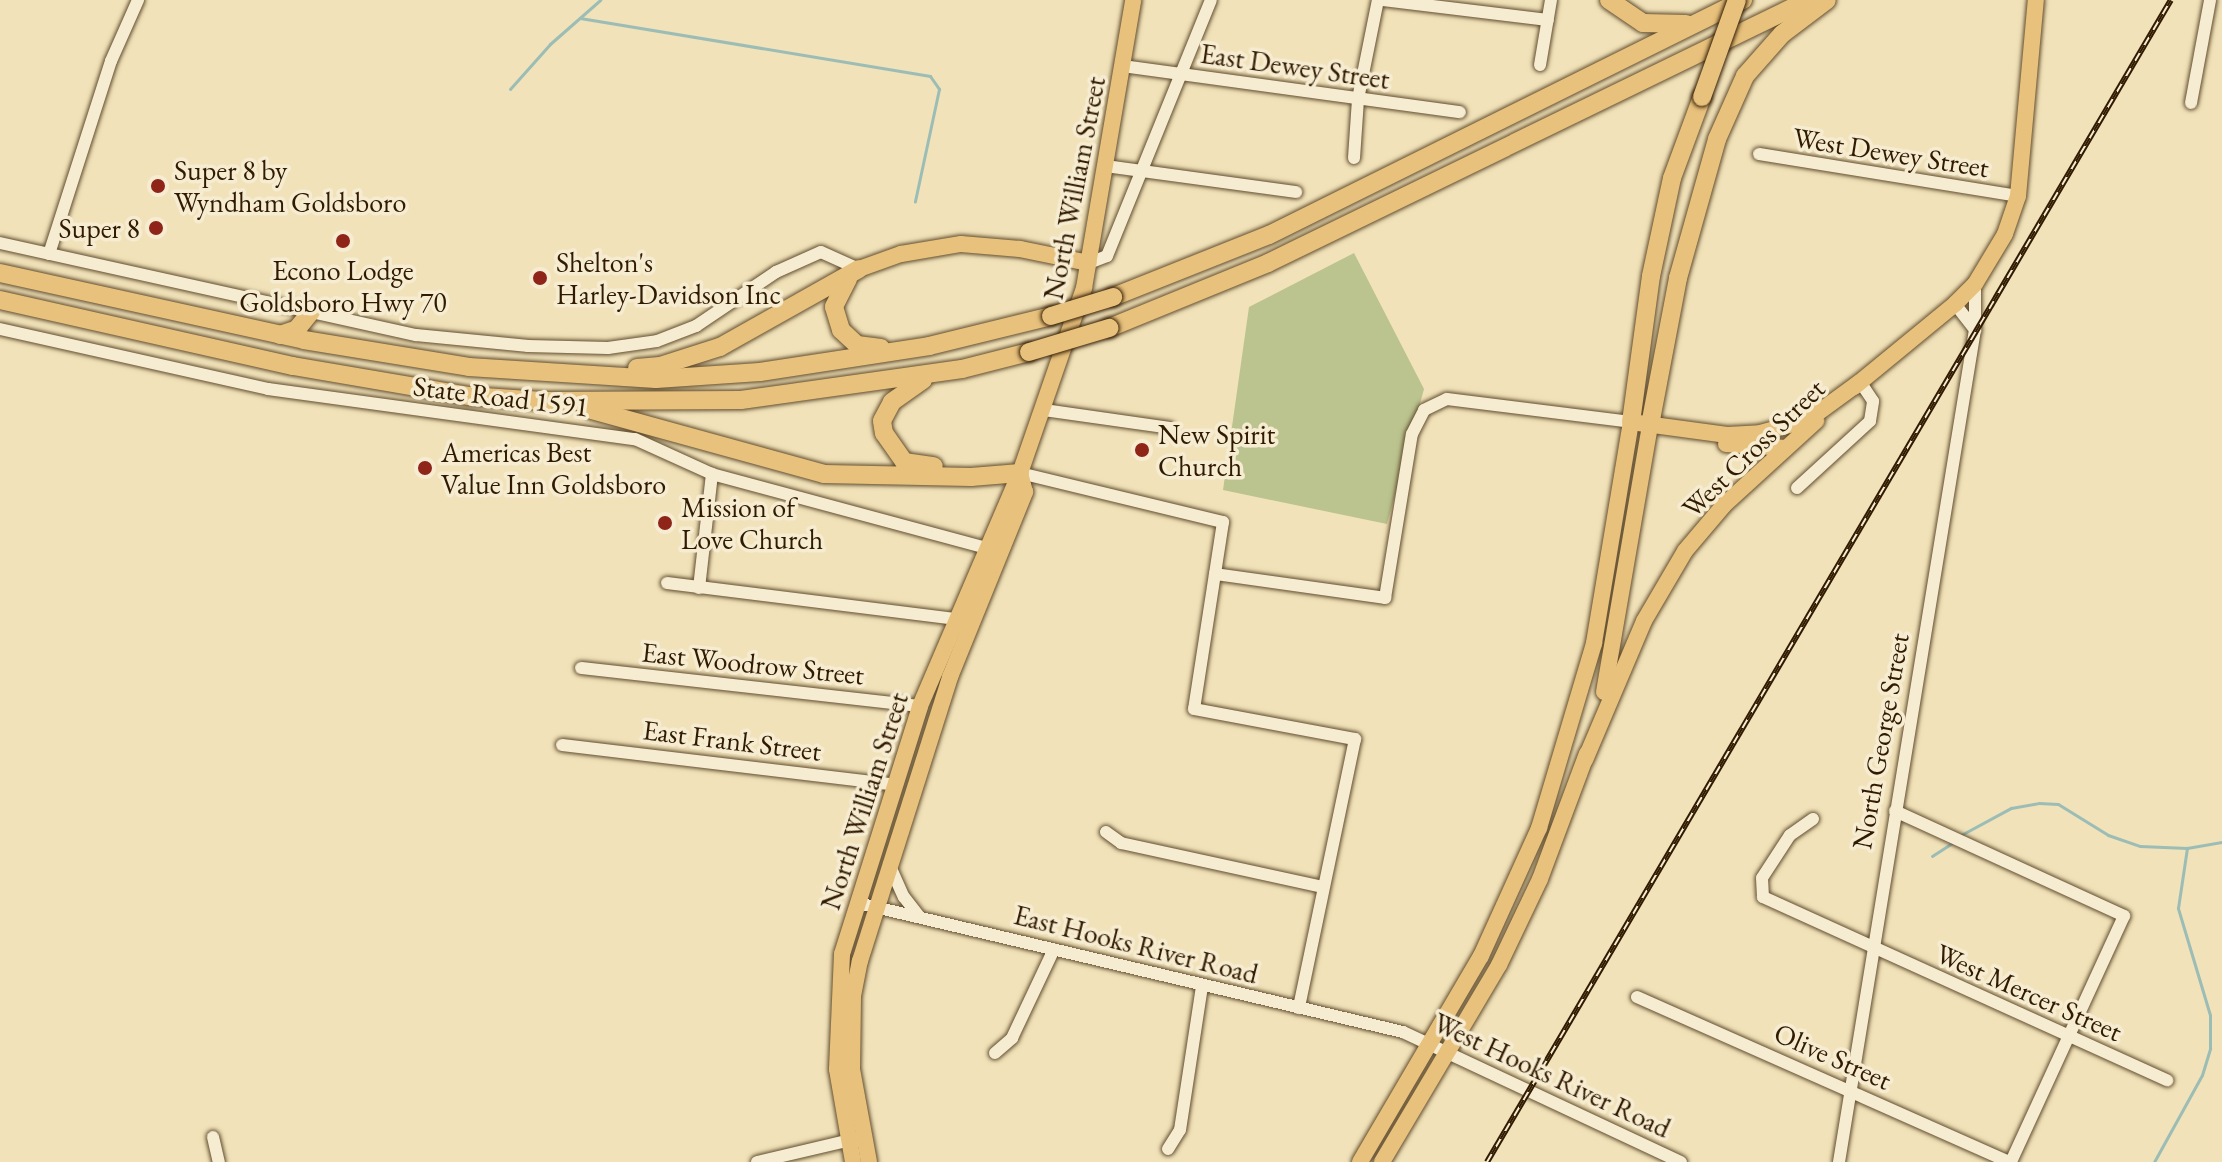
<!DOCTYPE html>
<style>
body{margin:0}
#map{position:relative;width:2222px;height:1162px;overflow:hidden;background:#f1e2b9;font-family:"EB Garamond",serif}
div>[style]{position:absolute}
.green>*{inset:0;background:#bbc38f}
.stream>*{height:3px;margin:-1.5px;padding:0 1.5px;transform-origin:1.5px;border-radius:1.5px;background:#9cbdb5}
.roads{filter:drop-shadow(0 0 2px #614d2e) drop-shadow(0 0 2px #614d2e)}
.minor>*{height:12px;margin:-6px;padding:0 6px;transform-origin:6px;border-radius:6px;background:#f6ecd2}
.major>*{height:16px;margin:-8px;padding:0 8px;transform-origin:8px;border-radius:8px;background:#e8c17c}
.highway>*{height:18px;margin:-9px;padding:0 9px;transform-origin:9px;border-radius:9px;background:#e8c17c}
.rail>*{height:6px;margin-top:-3px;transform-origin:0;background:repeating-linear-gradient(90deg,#f6ecd2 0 9px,#311b00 0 18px);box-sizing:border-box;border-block:2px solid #311b00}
.bridges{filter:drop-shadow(0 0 2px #311b00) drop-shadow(0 0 2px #311b00)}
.highway-bridge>*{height:18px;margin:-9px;padding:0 9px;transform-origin:9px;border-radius:9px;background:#e8c17c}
.dots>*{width:22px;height:22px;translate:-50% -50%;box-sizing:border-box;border:4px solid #f6ecd2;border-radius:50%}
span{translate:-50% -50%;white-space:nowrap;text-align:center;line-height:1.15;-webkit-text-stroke:7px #f6ecd2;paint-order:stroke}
.street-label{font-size:28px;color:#311b00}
.poi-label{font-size:28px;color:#311b00}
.left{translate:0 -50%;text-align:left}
.right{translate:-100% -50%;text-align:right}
</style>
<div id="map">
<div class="green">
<i style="clip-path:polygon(1354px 253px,1424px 389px,1387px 524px,1223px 490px,1249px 307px)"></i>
</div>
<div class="stream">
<i style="left:580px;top:18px;width:355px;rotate:9.4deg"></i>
<i style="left:930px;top:76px;width:16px;rotate:55deg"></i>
<i style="left:939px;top:89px;width:115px;rotate:102.1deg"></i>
<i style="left:510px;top:89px;width:60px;rotate:-48.4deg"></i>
<i style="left:550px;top:44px;width:67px;rotate:-41.3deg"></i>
<i style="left:1961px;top:835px;width:57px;rotate:-28.4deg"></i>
<i style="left:2011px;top:808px;width:28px;rotate:-10deg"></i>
<i style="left:2039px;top:803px;width:19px;rotate:3deg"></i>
<i style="left:2058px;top:804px;width:59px;rotate:31.8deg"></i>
<i style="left:2108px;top:835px;width:34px;rotate:19deg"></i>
<i style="left:2140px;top:846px;width:47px;rotate:2.4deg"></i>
<i style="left:2187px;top:848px;width:36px;rotate:-10deg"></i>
<i style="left:1932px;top:856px;width:24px;rotate:-33deg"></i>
<i style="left:2154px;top:1162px;width:99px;rotate:-61.1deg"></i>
<i style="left:2202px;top:1075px;width:28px;rotate:-73deg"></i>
<i style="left:2210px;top:1048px;width:33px;rotate:-90deg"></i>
<i style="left:2210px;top:1015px;width:112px;rotate:-106.7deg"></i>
<i style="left:2178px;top:908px;width:61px;rotate:-81.5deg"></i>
</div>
<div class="roads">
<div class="minor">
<i style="left:1383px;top:0;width:166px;rotate:6.9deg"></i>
<i style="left:1540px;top:65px;width:66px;rotate:-80.4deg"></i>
<i style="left:1123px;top:66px;width:340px;rotate:7.8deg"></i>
<i style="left:2191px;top:103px;width:105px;rotate:-79.5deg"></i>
<i style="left:1759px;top:154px;width:262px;rotate:9.2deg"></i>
<i style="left:1354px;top:158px;width:59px;rotate:-86.1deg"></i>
<i style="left:1358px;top:99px;width:101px;rotate:-78.6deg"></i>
<i style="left:1106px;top:166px;width:192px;rotate:7.8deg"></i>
<i style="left:0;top:243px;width:426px;rotate:12.5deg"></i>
<i style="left:416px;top:335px;width:113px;rotate:5.6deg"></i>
<i style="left:528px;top:346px;width:80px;rotate:1.4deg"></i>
<i style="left:608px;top:348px;width:49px;rotate:-8.1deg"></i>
<i style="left:657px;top:341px;width:42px;rotate:-21deg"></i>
<i style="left:696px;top:326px;width:97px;rotate:-34deg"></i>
<i style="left:776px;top:272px;width:49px;rotate:-24deg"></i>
<i style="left:821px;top:252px;width:42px;rotate:24.1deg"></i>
<i style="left:49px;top:254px;width:203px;rotate:-72.2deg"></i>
<i style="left:111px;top:61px;width:67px;rotate:-66.1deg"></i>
<i style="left:1089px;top:263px;width:19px;rotate:-21deg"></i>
<i style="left:1107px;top:256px;width:276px;rotate:-67.9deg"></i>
<i style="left:1955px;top:304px;width:33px;rotate:52deg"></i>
<i style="left:0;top:329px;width:275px;rotate:12.6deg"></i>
<i style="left:268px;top:389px;width:370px;rotate:7.8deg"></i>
<i style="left:635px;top:439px;width:85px;rotate:24.4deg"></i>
<i style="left:712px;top:474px;width:285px;rotate:15.1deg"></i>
<i style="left:1044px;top:410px;width:127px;rotate:8.1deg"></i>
<i style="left:1020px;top:473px;width:209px;rotate:13.6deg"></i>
<i style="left:1223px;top:522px;width:189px;rotate:98.8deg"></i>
<i style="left:1194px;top:709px;width:164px;rotate:10.6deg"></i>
<i style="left:1355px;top:739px;width:275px;rotate:101.8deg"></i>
<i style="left:1797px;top:488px;width:99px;rotate:-42.5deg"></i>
<i style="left:1870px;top:421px;width:20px;rotate:-81deg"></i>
<i style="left:1873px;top:401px;width:23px;rotate:-124deg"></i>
<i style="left:1215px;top:574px;width:172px;rotate:8deg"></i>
<i style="left:1385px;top:598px;width:166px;rotate:-80.7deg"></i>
<i style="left:1412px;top:434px;width:27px;rotate:-63deg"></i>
<i style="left:1424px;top:410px;width:25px;rotate:-26deg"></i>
<i style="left:1447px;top:399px;width:185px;rotate:7.1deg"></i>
<i style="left:667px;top:583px;width:290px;rotate:7.1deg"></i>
<i style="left:699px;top:588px;width:115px;rotate:-83.5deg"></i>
<i style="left:581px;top:668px;width:341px;rotate:6.4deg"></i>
<i style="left:562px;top:745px;width:336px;rotate:6.8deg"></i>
<i style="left:1895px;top:811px;width:252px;rotate:24.6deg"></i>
<i style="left:2124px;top:916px;width:271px;rotate:114.7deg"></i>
<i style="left:1813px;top:819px;width:28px;rotate:145deg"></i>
<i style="left:1790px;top:835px;width:51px;rotate:123.1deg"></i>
<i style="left:1762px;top:878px;width:19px;rotate:87deg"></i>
<i style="left:1763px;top:897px;width:444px;rotate:24.4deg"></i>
<i style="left:1106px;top:832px;width:19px;rotate:36deg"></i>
<i style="left:1121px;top:843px;width:206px;rotate:12.3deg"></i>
<i style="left:889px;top:864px;width:36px;rotate:66deg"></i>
<i style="left:904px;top:897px;width:24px;rotate:52deg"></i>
<i style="left:858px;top:903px;width:560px;rotate:13.32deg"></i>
<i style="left:1403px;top:1032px;width:307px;rotate:25.1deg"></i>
<i style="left:1637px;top:997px;width:407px;rotate:23.9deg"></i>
<i style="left:995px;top:1053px;width:23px;rotate:-41deg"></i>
<i style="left:1012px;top:1038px;width:98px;rotate:-64.7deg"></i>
<i style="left:213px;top:1137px;width:26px;rotate:77deg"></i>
<i style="left:1168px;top:1149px;width:22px;rotate:-58deg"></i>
<i style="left:1180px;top:1130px;width:145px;rotate:-81.3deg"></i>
<i style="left:757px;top:1162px;width:101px;rotate:-13.2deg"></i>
<i style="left:1839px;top:1162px;width:843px;rotate:-80.72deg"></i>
<i style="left:1975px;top:330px;width:46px;rotate:-90deg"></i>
</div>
<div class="major">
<i style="left:859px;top:269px;width:45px;rotate:-19.7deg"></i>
<i style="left:901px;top:254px;width:61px;rotate:-9.5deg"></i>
<i style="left:961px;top:244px;width:59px;rotate:4.8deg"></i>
<i style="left:1020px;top:249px;width:70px;rotate:11.5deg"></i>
<i style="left:1854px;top:387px;width:131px;rotate:-39.4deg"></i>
<i style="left:1955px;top:304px;width:28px;rotate:-45deg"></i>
<i style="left:1975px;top:284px;width:58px;rotate:-59deg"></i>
<i style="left:2005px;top:234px;width:40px;rotate:-71.1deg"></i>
<i style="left:2018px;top:196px;width:197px;rotate:-84.8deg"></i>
<i style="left:1726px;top:444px;width:60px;rotate:3.8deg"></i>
<i style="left:1604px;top:692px;width:271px;rotate:-80.2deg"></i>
<i style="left:1585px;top:760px;width:151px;rotate:-67deg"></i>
<i style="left:1644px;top:621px;width:81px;rotate:-59.6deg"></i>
<i style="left:1685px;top:551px;width:60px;rotate:-49.7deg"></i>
<i style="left:1724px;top:505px;width:125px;rotate:-42.4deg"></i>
<i style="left:853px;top:1162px;width:94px;rotate:-99.8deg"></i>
<i style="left:837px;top:1069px;width:115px;rotate:-87.5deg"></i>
<i style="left:842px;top:954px;width:260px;rotate:-72.5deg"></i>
<i style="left:920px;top:706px;width:254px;rotate:-66.8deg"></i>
<i style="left:1020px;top:473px;width:196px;rotate:-70.9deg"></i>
<i style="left:1084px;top:288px;width:292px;rotate:-80.3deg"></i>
<i style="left:869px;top:1162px;width:95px;rotate:-100.4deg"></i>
<i style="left:852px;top:1069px;width:73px;rotate:-89.2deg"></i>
<i style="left:853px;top:996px;width:36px;rotate:-79deg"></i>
<i style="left:860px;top:961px;width:298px;rotate:-72.4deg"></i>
<i style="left:950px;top:677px;width:200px;rotate:-67.9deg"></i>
<i style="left:1025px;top:492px;width:20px;rotate:-105deg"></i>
<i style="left:1360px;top:1162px;width:239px;rotate:-59.6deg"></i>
<i style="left:1481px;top:956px;width:141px;rotate:-65.6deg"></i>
<i style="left:1539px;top:828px;width:193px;rotate:-73.4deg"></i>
<i style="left:1594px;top:643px;width:224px;rotate:-80.5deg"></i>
<i style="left:1631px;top:422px;width:97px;rotate:7.7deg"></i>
<i style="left:1727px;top:435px;width:33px;rotate:-3deg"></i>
<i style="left:1760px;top:433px;width:50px;rotate:-15.2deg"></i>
<i style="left:1808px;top:420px;width:64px;rotate:-36.2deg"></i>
<i style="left:1382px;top:1162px;width:229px;rotate:-59.3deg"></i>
<i style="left:1499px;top:965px;width:95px;rotate:-64.5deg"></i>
<i style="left:1540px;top:879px;width:134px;rotate:-69.5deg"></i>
</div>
<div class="highway">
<i style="left:1609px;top:0;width:41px;rotate:34.1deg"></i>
<i style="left:1643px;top:23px;width:43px;rotate:1.3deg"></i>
<i style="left:0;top:273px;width:311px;rotate:12.4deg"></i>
<i style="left:304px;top:340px;width:167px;rotate:9.3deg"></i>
<i style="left:469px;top:367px;width:187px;rotate:3.7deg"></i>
<i style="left:656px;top:379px;width:104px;rotate:-3.9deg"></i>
<i style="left:760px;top:372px;width:171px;rotate:-8.7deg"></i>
<i style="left:929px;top:346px;width:126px;rotate:-13.8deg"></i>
<i style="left:848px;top:279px;width:31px;rotate:117deg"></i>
<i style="left:834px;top:307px;width:24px;rotate:73deg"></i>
<i style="left:841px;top:330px;width:22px;rotate:43deg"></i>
<i style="left:857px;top:345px;width:24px;rotate:7deg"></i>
<i style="left:1113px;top:297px;width:168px;rotate:-21.7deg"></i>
<i style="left:1269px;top:235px;width:529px;rotate:-26.37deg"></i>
<i style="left:0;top:300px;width:300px;rotate:12.7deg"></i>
<i style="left:293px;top:366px;width:179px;rotate:9.7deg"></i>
<i style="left:469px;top:396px;width:74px;rotate:3.9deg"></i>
<i style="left:543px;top:401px;width:198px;rotate:-0.3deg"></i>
<i style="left:741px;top:400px;width:223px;rotate:-8deg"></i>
<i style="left:962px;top:369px;width:69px;rotate:-14.2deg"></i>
<i style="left:1109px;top:328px;width:172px;rotate:-22.2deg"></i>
<i style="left:1268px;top:263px;width:601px;rotate:-25.97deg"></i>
<i style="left:280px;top:335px;width:18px;rotate:-19deg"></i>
<i style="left:297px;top:329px;width:22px;rotate:-51deg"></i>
<i style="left:637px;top:368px;width:23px;rotate:-5deg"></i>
<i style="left:660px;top:366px;width:63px;rotate:-17.6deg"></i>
<i style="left:720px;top:347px;width:159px;rotate:-29.3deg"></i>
<i style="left:923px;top:380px;width:38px;rotate:145deg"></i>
<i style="left:892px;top:402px;width:21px;rotate:118deg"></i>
<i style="left:882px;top:421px;width:12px;rotate:81deg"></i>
<i style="left:884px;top:433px;width:35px;rotate:55deg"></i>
<i style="left:904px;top:462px;width:30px;rotate:8deg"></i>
<i style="left:592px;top:410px;width:241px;rotate:15.4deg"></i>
<i style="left:824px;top:474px;width:147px;rotate:1.2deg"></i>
<i style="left:971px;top:477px;width:49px;rotate:-4.7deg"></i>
<i style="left:1631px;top:422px;width:147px;rotate:-82.2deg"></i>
<i style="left:1651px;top:276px;width:100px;rotate:-77.9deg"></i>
<i style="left:1672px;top:178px;width:86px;rotate:-69.7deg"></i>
<i style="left:1650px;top:425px;width:150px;rotate:-79.2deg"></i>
<i style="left:1678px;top:278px;width:144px;rotate:-74.3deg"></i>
<i style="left:1717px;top:139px;width:69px;rotate:-66deg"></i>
<i style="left:1745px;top:76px;width:56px;rotate:-48.6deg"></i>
<i style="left:1782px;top:34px;width:56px;rotate:-37.1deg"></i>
</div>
</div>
<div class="rail">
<i style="left:1487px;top:1162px;width:1348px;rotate:-59.52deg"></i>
</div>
<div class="bridges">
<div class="highway-bridge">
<i style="left:1702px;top:97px;width:103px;rotate:-70.2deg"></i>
<i style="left:1051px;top:316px;width:65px;rotate:-17deg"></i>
<i style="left:1029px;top:352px;width:84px;rotate:-16.7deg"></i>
</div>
</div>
<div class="dots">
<i style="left:158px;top:186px;background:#8f2418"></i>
<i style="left:156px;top:228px;background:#8f2418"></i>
<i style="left:343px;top:241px;background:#8f2418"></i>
<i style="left:540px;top:278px;background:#8f2418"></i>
<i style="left:1142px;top:450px;background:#8f2418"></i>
<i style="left:425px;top:468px;background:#8f2418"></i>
<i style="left:665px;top:523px;background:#8f2418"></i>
</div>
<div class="street-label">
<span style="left:1295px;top:66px;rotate:8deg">East Dewey Street</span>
<span style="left:1891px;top:152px;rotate:9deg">West Dewey Street</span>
<span style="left:1074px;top:188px;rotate:-79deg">North William Street</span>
<span style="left:501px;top:396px;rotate:7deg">State Road 1591</span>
<span style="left:1753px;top:448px;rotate:-44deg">West Cross Street</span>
<span style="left:753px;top:663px;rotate:6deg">East Woodrow Street</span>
<span style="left:732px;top:740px;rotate:7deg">East Frank Street</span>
<span style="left:1880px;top:741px;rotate:-80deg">North George Street</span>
<span style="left:864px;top:801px;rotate:-72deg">North William Street</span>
<span style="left:1136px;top:944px;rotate:14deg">East Hooks River Road</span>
<span style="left:2029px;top:992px;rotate:24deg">West Mercer Street</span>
<span style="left:1833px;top:1056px;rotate:24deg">Olive Street</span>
<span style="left:1552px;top:1075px;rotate:25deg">West Hooks River Road</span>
</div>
<div class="poi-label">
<span class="left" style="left:174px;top:186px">Super 8 by<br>Wyndham Goldsboro</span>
<span class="right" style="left:140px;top:228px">Super 8</span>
<span class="left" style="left:556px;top:278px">Shelton's<br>Harley-Davidson Inc</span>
<span style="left:343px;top:286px">Econo Lodge<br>Goldsboro Hwy 70</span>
<span class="left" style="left:1158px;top:450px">New Spirit<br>Church</span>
<span class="left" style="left:441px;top:468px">Americas Best<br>Value Inn Goldsboro</span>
<span class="left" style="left:681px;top:523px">Mission of<br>Love Church</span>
</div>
</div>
